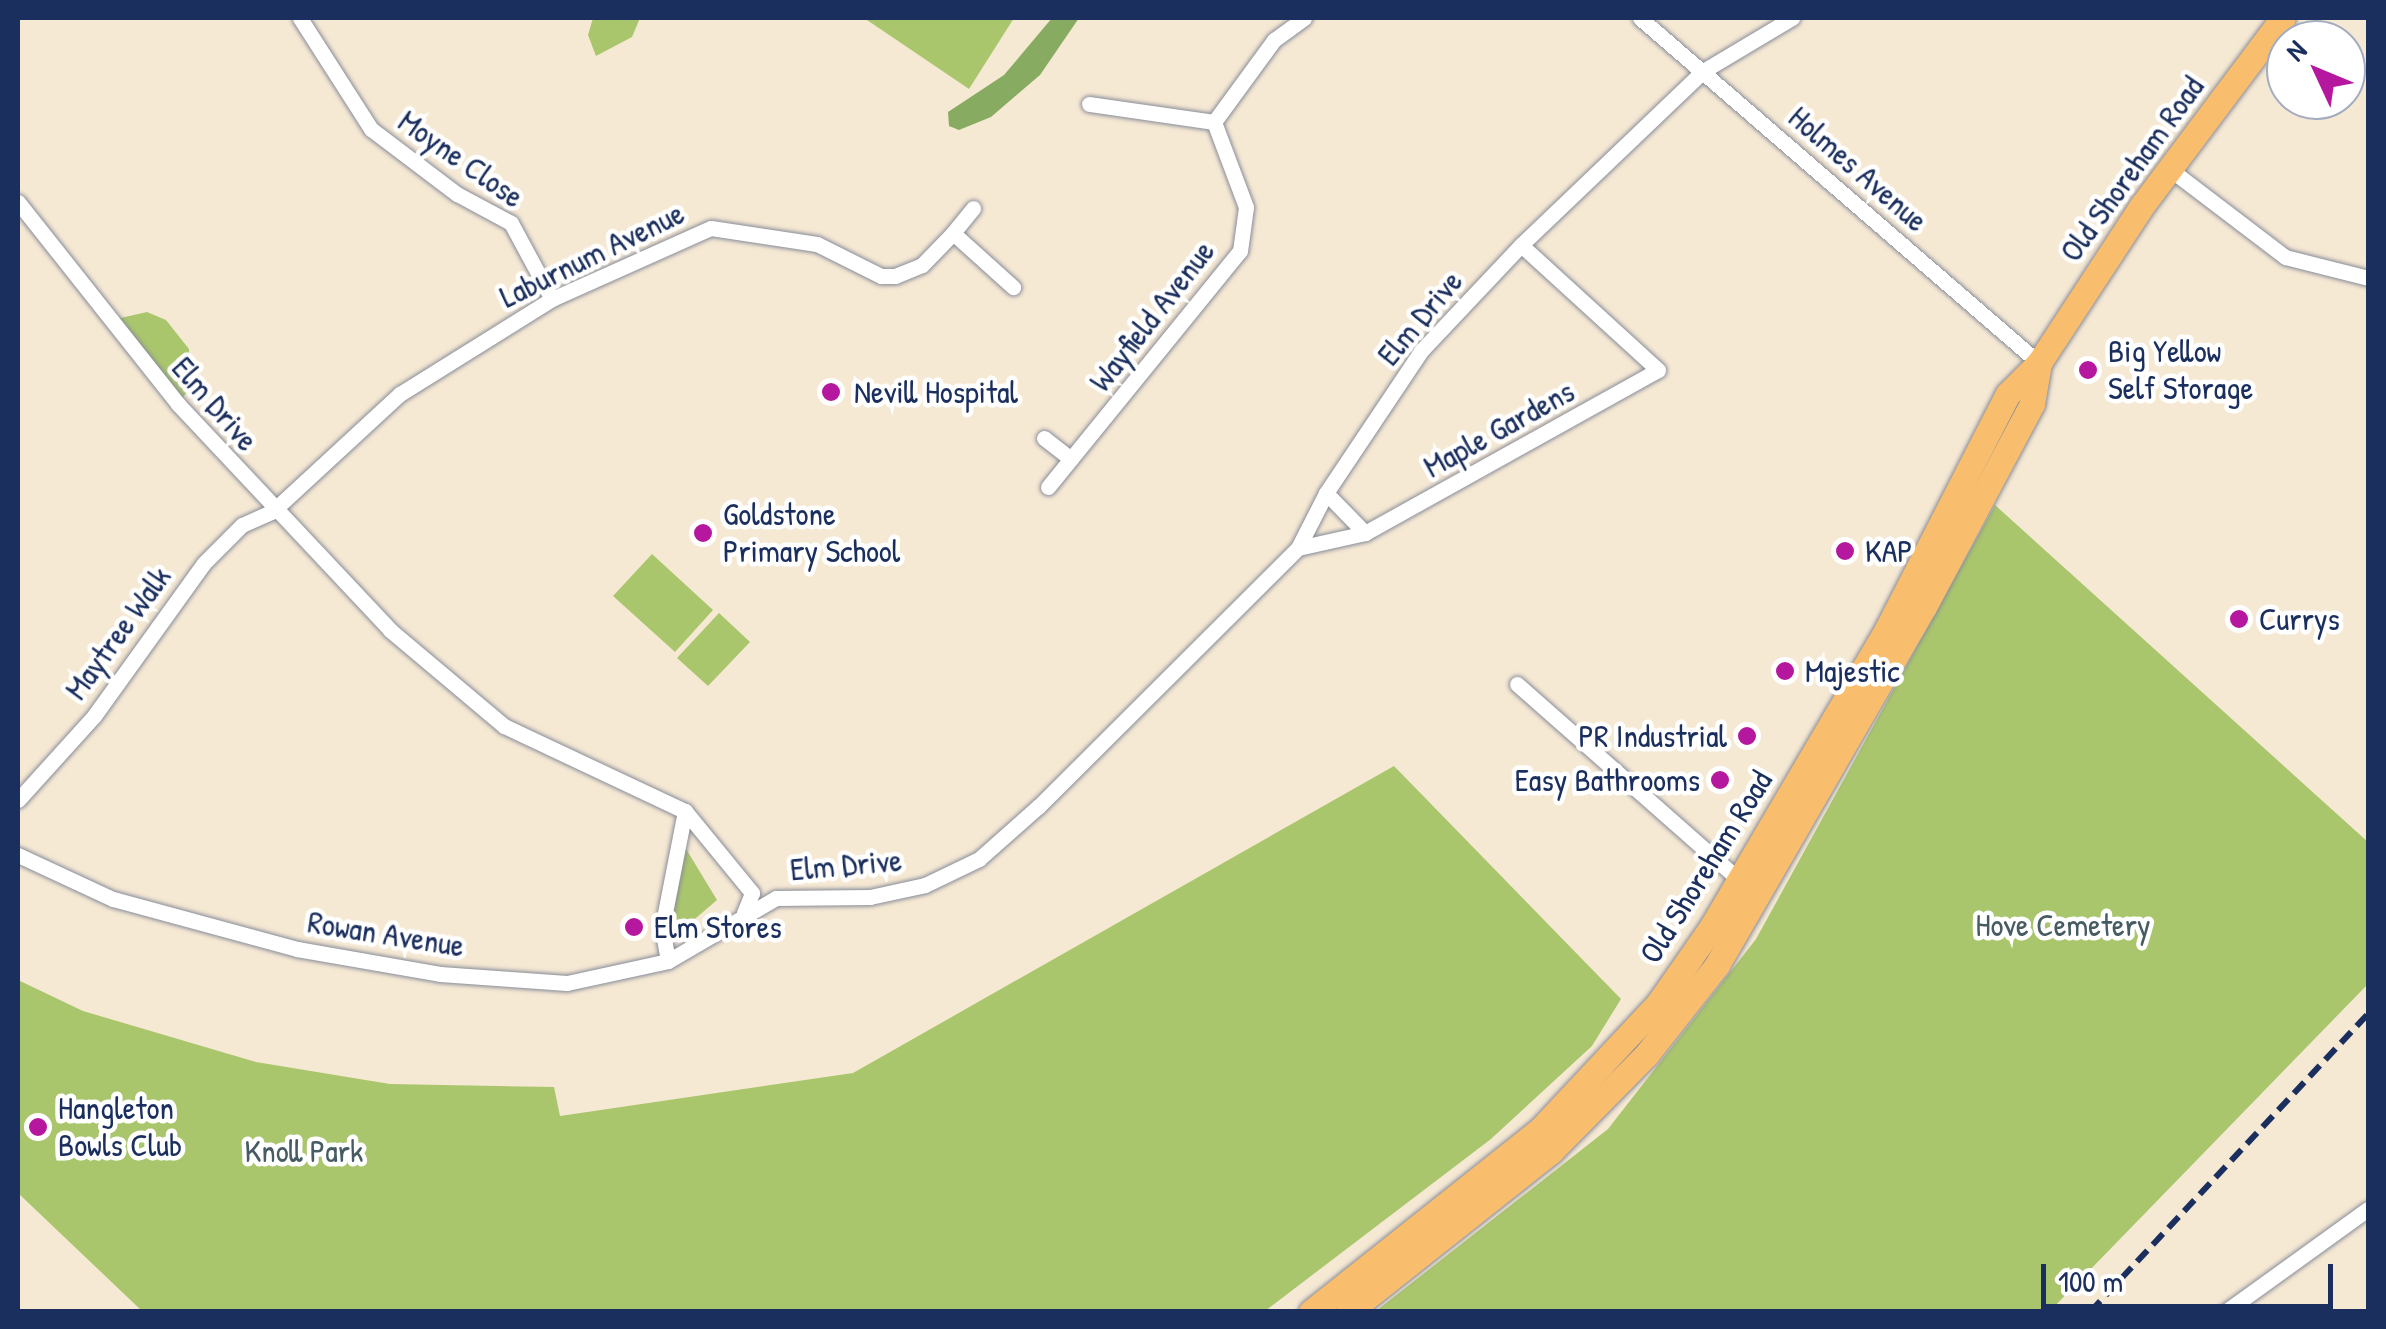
<!DOCTYPE html>
<style>
body{margin:0}
#map{position:relative;width:2386px;height:1329px;overflow:hidden;background:#f6e9d4;font-family:"Patrick Hand",sans-serif}
div>[style]{position:absolute}
.green>*{inset:0;background:#aac66d}
.forest>*{inset:0;background:#87ab60}
.roads{filter:drop-shadow(0 0 2px #888c99) drop-shadow(0 0 2px #888c99)}
.minor>*{height:15px;margin:-7.5px;padding:0 7.5px;transform-origin:7.5px;border-radius:7.5px;background:#fff}
.primary>*{height:25px;margin:-12.5px;padding:0 12.5px;transform-origin:12.5px;border-radius:12.5px;background:#f9be6d}
.rail>*{height:6px;margin-top:-3px;transform-origin:0;background:repeating-linear-gradient(90deg,#1b2f5e 0 15px,transparent 0 23px)}
.dots>*{width:28px;height:28px;translate:-50% -50%;box-sizing:border-box;border:5px solid #fff;border-radius:50%}
span{translate:-50% -50%;white-space:nowrap;text-align:center;line-height:1.15;-webkit-text-stroke:9px #fff;paint-order:stroke}
.street-label{font-size:32px;color:#1b2f5e}
.poi-label{font-size:32px;color:#1b2f5e}
.left{translate:0 -50%;text-align:left}
.right{translate:-100% -50%;text-align:right}
.park-label{font-size:32px;color:#465c62}
.frame{position:absolute;inset:0;border:20px solid #1b2f5e;pointer-events:none}
.north{position:absolute;left:2266px;top:20px;width:100px;height:100px;box-sizing:border-box;background:#fff;border:2px solid #a4acbf;border-radius:50%;rotate:314deg;font-size:28px;font-weight:700;line-height:40px;text-align:center;color:#1b2f5e}
.north::after{content:'';display:block;margin:auto;width:35px;height:45px;background:#b5179e;clip-path:polygon(50% 0,100% 100%,50% 72%,0 100%)}
.scale{position:absolute;left:2041px;top:1264px;width:292px;height:45px;box-sizing:border-box;border:5px solid #1b2f5e;border-top:0;padding-left:12px;font-size:30px;line-height:35px;white-space:nowrap;color:#1b2f5e;-webkit-text-stroke:8px #fff;paint-order:stroke}
</style>
<div id="map">
<div class="green">
<i style="clip-path:polygon(593px 18px,640px 18px,632px 37px,596px 56px,588px 35px)"></i>
<i style="clip-path:polygon(864px 18px,1014px 18px,969px 89px)"></i>
<i style="clip-path:polygon(147px 312px,166px 320px,189px 349px,190px 388px,178px 404px,107px 321px)"></i>
<i style="clip-path:polygon(1995px 505px,2368px 842px,2368px 984px,2050px 1311px,1376px 1311px,1608px 1129px,1756px 939px)"></i>
<i style="clip-path:polygon(652px 554px,713px 610px,675px 652px,613px 596px)"></i>
<i style="clip-path:polygon(719px 613px,750px 642px,708px 686px,677px 658px)"></i>
<i style="clip-path:polygon(1394px 766px,1621px 999px,1592px 1046px,1491px 1139px,1265px 1311px,142px 1311px,18px 1193px,18px 980px,83px 1011px,256px 1062px,390px 1084px,554px 1087px,560px 1116px,853px 1073px)"></i>
<i style="clip-path:polygon(680px 839px,717px 900px,668px 942px)"></i>
</div>
<div class="forest">
<i style="clip-path:polygon(1052px 18px,1079px 18px,1040px 75px,991px 117px,959px 130px,949px 126px,948px 112px,1004px 75px)"></i>
</div>
<div class="roads">
<div class="minor">
<i style="left:300px;top:18px;width:132px;rotate:57.4deg"></i>
<i style="left:371px;top:129px;width:108px;rotate:37.1deg"></i>
<i style="left:457px;top:194px;width:61px;rotate:28.2deg"></i>
<i style="left:511px;top:223px;width:86px;rotate:61.7deg"></i>
<i style="left:1640px;top:18px;width:527px;rotate:40.85deg"></i>
<i style="left:1089px;top:104px;width:126px;rotate:8.2deg"></i>
<i style="left:2171px;top:170px;width:143px;rotate:37.3deg"></i>
<i style="left:2285px;top:257px;width:86px;rotate:14.2deg"></i>
<i style="left:18px;top:202px;width:258px;rotate:51.6deg"></i>
<i style="left:178px;top:404px;width:310px;rotate:46.8deg"></i>
<i style="left:390px;top:630px;width:149px;rotate:40.1deg"></i>
<i style="left:504px;top:726px;width:200px;rotate:25.2deg"></i>
<i style="left:685px;top:811px;width:106px;rotate:50.7deg"></i>
<i style="left:752px;top:893px;width:22px;rotate:112deg"></i>
<i style="left:953px;top:233px;width:32px;rotate:-51deg"></i>
<i style="left:1044px;top:438px;width:34px;rotate:38deg"></i>
<i style="left:1048px;top:487px;width:304px;rotate:-50.9deg"></i>
<i style="left:1240px;top:251px;width:44px;rotate:-82.2deg"></i>
<i style="left:1246px;top:207px;width:91px;rotate:-110.6deg"></i>
<i style="left:1214px;top:122px;width:102px;rotate:-53.8deg"></i>
<i style="left:1274px;top:40px;width:37px;rotate:-36deg"></i>
<i style="left:1326px;top:493px;width:56px;rotate:45.7deg"></i>
<i style="left:1298px;top:548px;width:69px;rotate:-12.6deg"></i>
<i style="left:1365px;top:533px;width:335px;rotate:-29.1deg"></i>
<i style="left:1658px;top:370px;width:185px;rotate:-137.6deg"></i>
<i style="left:1517px;top:684px;width:303px;rotate:41.4deg"></i>
<i style="left:18px;top:800px;width:113px;rotate:-47.9deg"></i>
<i style="left:94px;top:716px;width:188px;rotate:-54.3deg"></i>
<i style="left:204px;top:563px;width:54px;rotate:-45deg"></i>
<i style="left:242px;top:525px;width:34px;rotate:-24deg"></i>
<i style="left:273px;top:511px;width:173px;rotate:-42.7deg"></i>
<i style="left:400px;top:394px;width:179px;rotate:-32deg"></i>
<i style="left:552px;top:299px;width:174px;rotate:-24.1deg"></i>
<i style="left:711px;top:228px;width:107px;rotate:8.6deg"></i>
<i style="left:817px;top:244px;width:72px;rotate:26.6deg"></i>
<i style="left:881px;top:276px;width:14px"></i>
<i style="left:895px;top:276px;width:29px;rotate:-22deg"></i>
<i style="left:922px;top:265px;width:45px;rotate:-45.9deg"></i>
<i style="left:953px;top:233px;width:81px;rotate:42deg"></i>
<i style="left:18px;top:855px;width:105px;rotate:24.9deg"></i>
<i style="left:113px;top:899px;width:191px;rotate:15.2deg"></i>
<i style="left:297px;top:949px;width:145px;rotate:9.9deg"></i>
<i style="left:440px;top:974px;width:127px;rotate:4.1deg"></i>
<i style="left:567px;top:983px;width:103px;rotate:-12.3deg"></i>
<i style="left:668px;top:961px;width:125px;rotate:-30.3deg"></i>
<i style="left:776px;top:898px;width:94px;rotate:-0.6deg"></i>
<i style="left:870px;top:897px;width:56px;rotate:-12.3deg"></i>
<i style="left:925px;top:885px;width:60px;rotate:-25.7deg"></i>
<i style="left:979px;top:859px;width:80px;rotate:-41.5deg"></i>
<i style="left:1039px;top:806px;width:366px;rotate:-44.9deg"></i>
<i style="left:1298px;top:548px;width:62px;rotate:-63deg"></i>
<i style="left:1326px;top:493px;width:171px;rotate:-56.2deg"></i>
<i style="left:1421px;top:351px;width:146px;rotate:-46.7deg"></i>
<i style="left:1521px;top:245px;width:252px;rotate:-43.7deg"></i>
<i style="left:1703px;top:71px;width:104px;rotate:-30.8deg"></i>
<i style="left:668px;top:961px;width:34px;rotate:-100deg"></i>
<i style="left:662px;top:928px;width:119px;rotate:-78.9deg"></i>
<i style="left:2225px;top:1312px;width:176px;rotate:-35.8deg"></i>
</div>
<div class="primary">
<i style="left:1311px;top:1312px;width:293px;rotate:-38.5deg"></i>
<i style="left:1540px;top:1130px;width:173px;rotate:-46.9deg"></i>
<i style="left:1658px;top:1004px;width:93px;rotate:-55.1deg"></i>
<i style="left:1711px;top:928px;width:347px;rotate:-59.5deg"></i>
<i style="left:1887px;top:629px;width:264px;rotate:-62.8deg"></i>
<i style="left:2008px;top:394px;width:44px;rotate:-45deg"></i>
<i style="left:2039px;top:363px;width:186px;rotate:-56.8deg"></i>
<i style="left:2141px;top:207px;width:236px;rotate:-53.1deg"></i>
<i style="left:1348px;top:1312px;width:259px;rotate:-38.4deg"></i>
<i style="left:1551px;top:1151px;width:136px;rotate:-45.3deg"></i>
<i style="left:1647px;top:1054px;width:113px;rotate:-51.8deg"></i>
<i style="left:1717px;top:965px;width:414px;rotate:-60deg"></i>
<i style="left:1924px;top:607px;width:230px;rotate:-62deg"></i>
<i style="left:2032px;top:404px;width:42px;rotate:-80.3deg"></i>
</div>
</div>
<div class="rail">
<i style="left:2090px;top:1312px;width:408px;rotate:-47deg"></i>
</div>
<div class="dots">
<i style="left:2088px;top:370px;background:#b5179e"></i>
<i style="left:831px;top:392px;background:#b5179e"></i>
<i style="left:703px;top:533px;background:#b5179e"></i>
<i style="left:1845px;top:551px;background:#b5179e"></i>
<i style="left:2239px;top:619px;background:#b5179e"></i>
<i style="left:1785px;top:671px;background:#b5179e"></i>
<i style="left:1747px;top:736px;background:#b5179e"></i>
<i style="left:1720px;top:780px;background:#b5179e"></i>
<i style="left:634px;top:927px;background:#b5179e"></i>
<i style="left:38px;top:1127px;background:#b5179e"></i>
</div>
<div class="street-label">
<span style="left:461px;top:159px;rotate:35deg">Moyne Close</span>
<span style="left:1858px;top:169px;rotate:41deg">Holmes Avenue</span>
<span style="left:2132px;top:169px;rotate:-54deg">Old Shoreham Road</span>
<span style="left:592px;top:255px;rotate:-26deg">Laburnum Avenue</span>
<span style="left:1152px;top:316px;rotate:-52deg">Wayfield Avenue</span>
<span style="left:1420px;top:318px;rotate:-50deg">Elm Drive</span>
<span style="left:215px;top:404px;rotate:49deg">Elm Drive</span>
<span style="left:1499px;top:429px;rotate:-29deg">Maple Gardens</span>
<span style="left:118px;top:633px;rotate:-54deg">Maytree Walk</span>
<span style="left:846px;top:865px;rotate:-5deg">Elm Drive</span>
<span style="left:1706px;top:867px;rotate:-58deg">Old Shoreham Road</span>
<span style="left:386px;top:934px;rotate:9deg">Rowan Avenue</span>
</div>
<div class="poi-label">
<span class="left" style="left:2108px;top:370px">Big Yellow<br>Self Storage</span>
<span class="left" style="left:854px;top:392px">Nevill Hospital</span>
<span class="left" style="left:723px;top:533px">Goldstone<br>Primary School</span>
<span class="left" style="left:1865px;top:551px">KAP</span>
<span class="left" style="left:2259px;top:619px">Currys</span>
<span class="left" style="left:1805px;top:671px">Majestic</span>
<span class="right" style="left:1727px;top:736px">PR Industrial</span>
<span class="right" style="left:1700px;top:780px">Easy Bathrooms</span>
<span class="left" style="left:654px;top:927px">Elm Stores</span>
<span class="left" style="left:58px;top:1127px">Hangleton<br>Bowls Club</span>
</div>
<div class="park-label">
<span style="left:2063px;top:925px">Hove Cemetery</span>
<span style="left:304px;top:1151px">Knoll Park</span>
</div>
<div class="frame"></div>
<div class="north">N</div>
<div class="scale">100 m</div>
</div>
